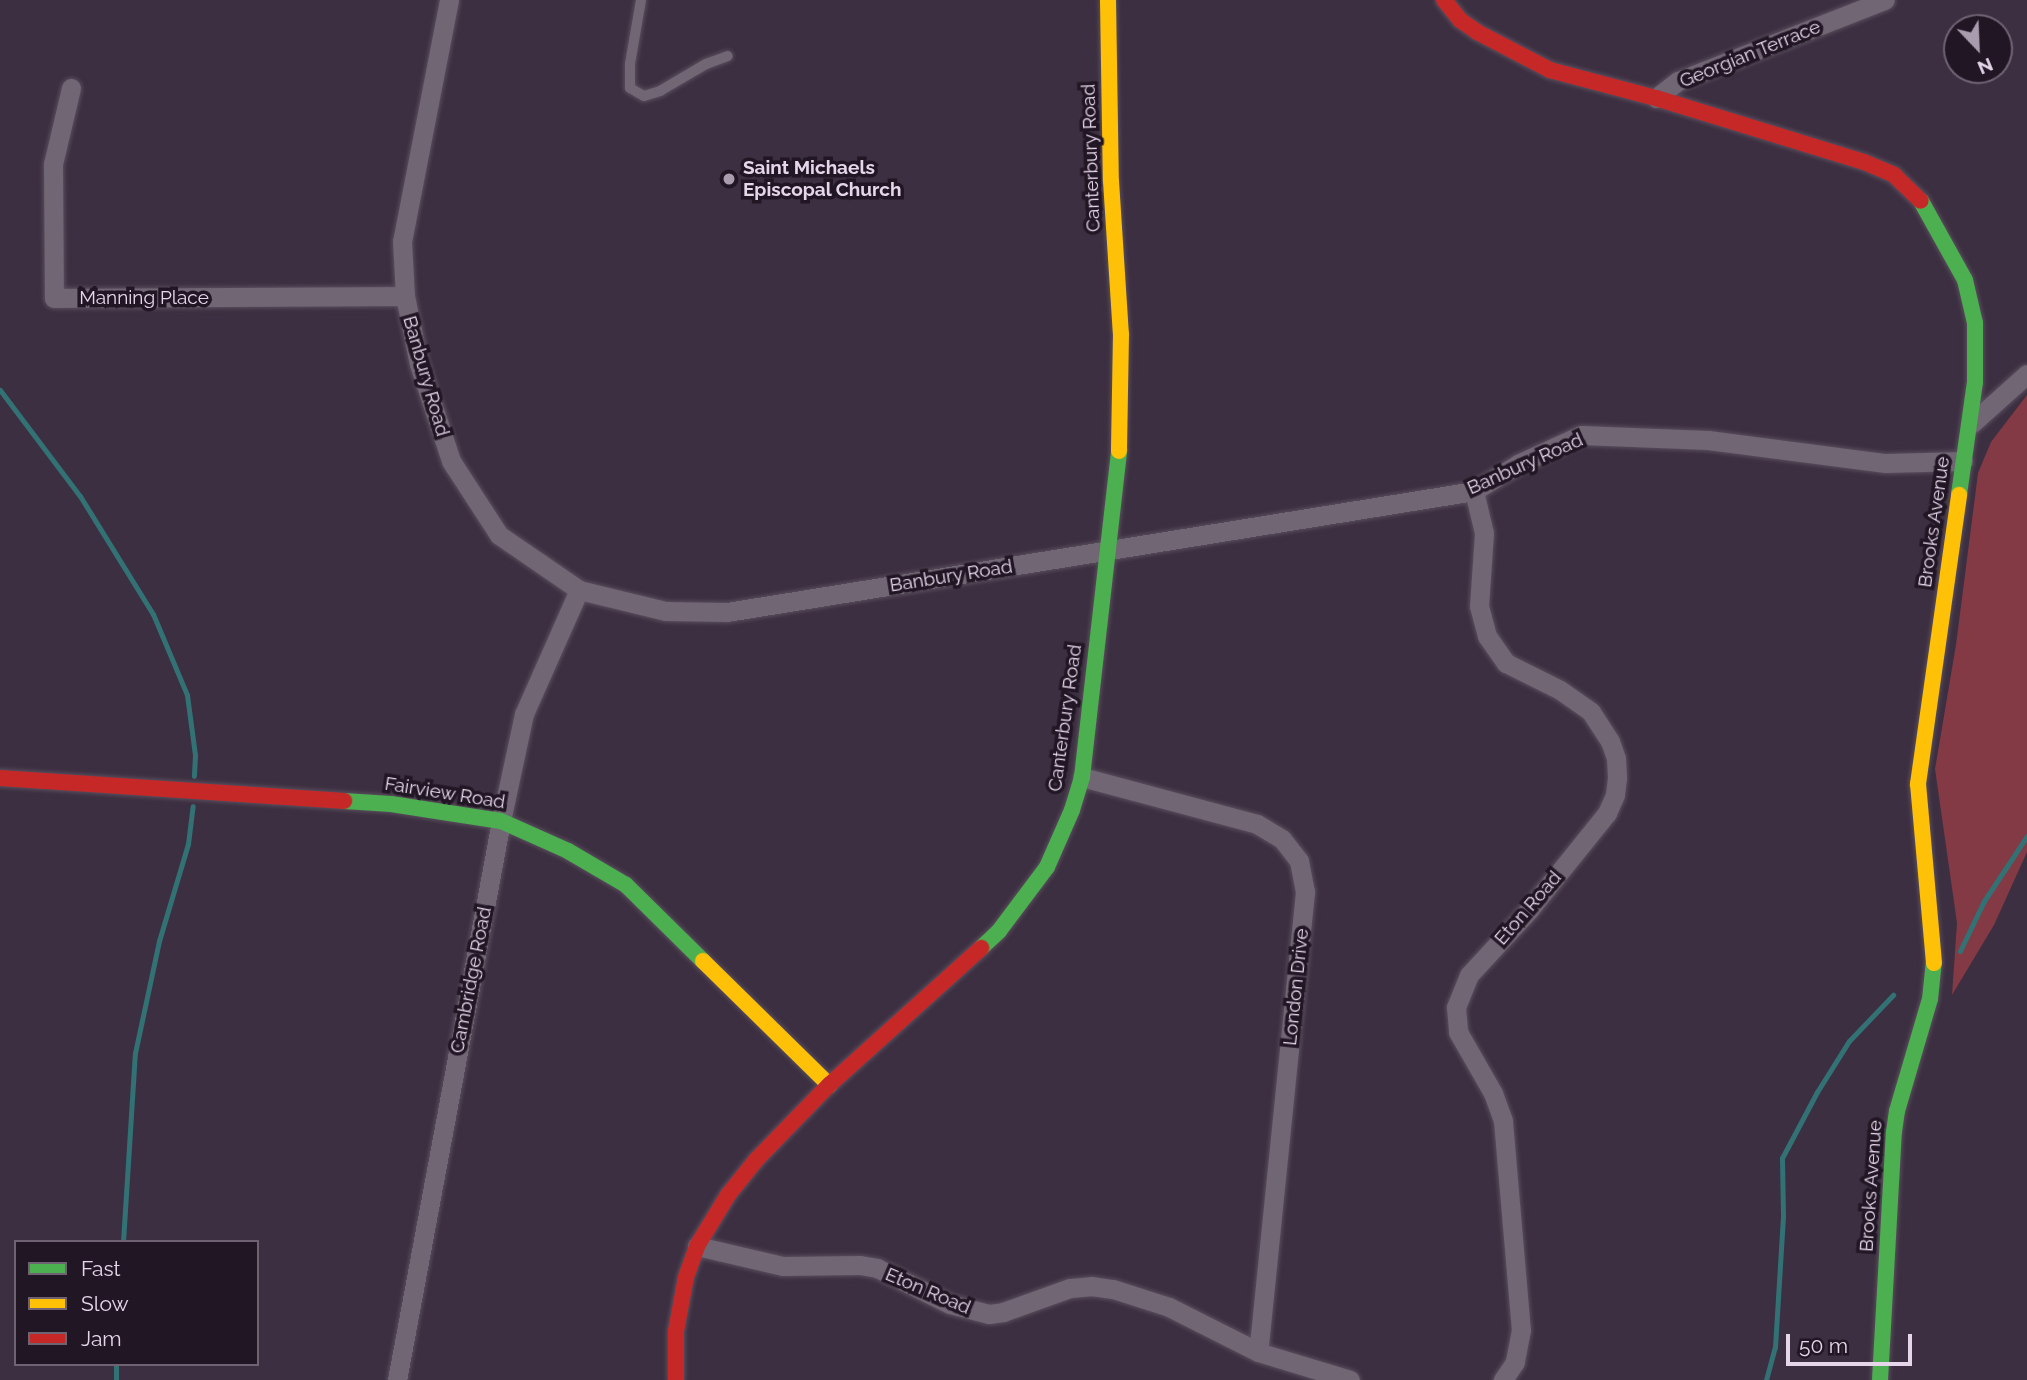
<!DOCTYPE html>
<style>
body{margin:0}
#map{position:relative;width:2027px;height:1380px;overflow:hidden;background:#3c2f41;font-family:Raleway,sans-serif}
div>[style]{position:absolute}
.green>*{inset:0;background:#833a44}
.stream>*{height:5px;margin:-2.5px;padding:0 2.5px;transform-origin:2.5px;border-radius:2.5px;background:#327275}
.roads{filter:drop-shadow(0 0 2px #594e5d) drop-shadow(0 0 2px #594e5d)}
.lane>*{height:10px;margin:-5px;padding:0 5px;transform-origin:5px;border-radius:5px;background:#716674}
.street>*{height:19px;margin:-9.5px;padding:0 9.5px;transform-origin:9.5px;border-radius:9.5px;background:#716674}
.fast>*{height:16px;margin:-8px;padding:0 8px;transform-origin:8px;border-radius:8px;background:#4caf50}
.slow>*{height:16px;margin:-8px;padding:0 8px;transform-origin:8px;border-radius:8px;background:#ffc107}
.jam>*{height:16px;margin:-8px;padding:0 8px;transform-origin:8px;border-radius:8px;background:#c62828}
.dots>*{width:19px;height:19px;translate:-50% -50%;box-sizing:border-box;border:4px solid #211624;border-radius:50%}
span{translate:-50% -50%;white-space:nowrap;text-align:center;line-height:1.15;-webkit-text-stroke:7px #211624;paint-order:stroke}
.street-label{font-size:19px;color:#e5d6ea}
.poi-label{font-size:19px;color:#e5d6ea;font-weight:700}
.left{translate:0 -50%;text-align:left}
.legend{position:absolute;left:14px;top:1240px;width:245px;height:126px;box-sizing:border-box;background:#211624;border:2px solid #6f6373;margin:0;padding:9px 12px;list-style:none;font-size:21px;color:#e5d6ea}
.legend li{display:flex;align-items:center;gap:14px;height:35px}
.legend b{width:35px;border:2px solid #6f6373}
.north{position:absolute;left:1943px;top:14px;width:70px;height:70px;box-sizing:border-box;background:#211624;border:2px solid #6f6373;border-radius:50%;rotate:157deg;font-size:19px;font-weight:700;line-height:28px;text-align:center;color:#e5d6ea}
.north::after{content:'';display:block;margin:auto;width:24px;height:32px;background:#aa9caf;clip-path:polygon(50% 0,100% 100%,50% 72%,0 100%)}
.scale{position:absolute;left:1786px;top:1334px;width:126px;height:32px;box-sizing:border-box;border:4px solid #e5d6ea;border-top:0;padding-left:9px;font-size:21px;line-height:24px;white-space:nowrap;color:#e5d6ea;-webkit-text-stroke:5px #211624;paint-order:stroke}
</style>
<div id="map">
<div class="green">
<i style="clip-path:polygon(2027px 395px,2027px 852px,1994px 925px,1952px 995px,1957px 923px,1935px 769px,1956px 645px,1978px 473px,1991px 442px)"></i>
</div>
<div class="stream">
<i style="left:0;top:390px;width:133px;rotate:53deg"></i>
<i style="left:80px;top:496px;width:139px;rotate:58.3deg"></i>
<i style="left:153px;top:614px;width:88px;rotate:67.2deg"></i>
<i style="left:187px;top:695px;width:61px;rotate:82.4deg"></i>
<i style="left:195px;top:755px;width:21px;rotate:93deg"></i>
<i style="left:1960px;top:951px;width:55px;rotate:-64.4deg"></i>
<i style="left:1984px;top:901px;width:78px;rotate:-56.5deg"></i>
<i style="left:123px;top:1242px;width:189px;rotate:-86.4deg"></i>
<i style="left:135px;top:1053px;width:115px;rotate:-77.9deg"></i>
<i style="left:159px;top:941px;width:101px;rotate:-73.4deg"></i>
<i style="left:188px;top:844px;width:38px;rotate:-83deg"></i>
<i style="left:116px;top:1380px;width:16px;rotate:-90deg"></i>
<i style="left:1766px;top:1380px;width:34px;rotate:-75deg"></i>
<i style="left:1775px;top:1347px;width:131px;rotate:-86.5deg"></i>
<i style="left:1783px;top:1216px;width:58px;rotate:-91deg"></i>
<i style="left:1782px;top:1158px;width:75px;rotate:-62.1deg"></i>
<i style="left:1817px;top:1092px;width:60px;rotate:-57.9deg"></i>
<i style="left:1849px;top:1041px;width:64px;rotate:-46.3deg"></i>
</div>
<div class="roads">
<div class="lane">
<i style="left:641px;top:0;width:65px;rotate:99.8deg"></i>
<i style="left:630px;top:64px;width:24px;rotate:90deg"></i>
<i style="left:630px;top:88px;width:16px;rotate:30deg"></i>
<i style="left:644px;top:96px;width:17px;rotate:-17deg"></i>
<i style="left:660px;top:91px;width:53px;rotate:-30.4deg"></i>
<i style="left:706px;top:64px;width:23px;rotate:-20deg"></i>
</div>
<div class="street">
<i style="left:449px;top:0;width:246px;rotate:101deg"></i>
<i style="left:402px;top:241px;width:55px;rotate:86.9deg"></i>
<i style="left:405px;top:296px;width:69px;rotate:78.4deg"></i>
<i style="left:419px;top:364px;width:102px;rotate:71.7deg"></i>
<i style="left:451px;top:461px;width:88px;rotate:57deg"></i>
<i style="left:499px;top:535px;width:97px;rotate:34.5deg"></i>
<i style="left:579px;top:590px;width:89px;rotate:13.6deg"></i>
<i style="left:666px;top:611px;width:61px;rotate:0.9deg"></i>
<i style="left:727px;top:612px;width:757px;rotate:-9.2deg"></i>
<i style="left:1474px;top:491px;width:52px;rotate:-31.5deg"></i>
<i style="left:1518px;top:464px;width:69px;rotate:-24.7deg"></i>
<i style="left:1581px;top:435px;width:127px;rotate:2.3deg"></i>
<i style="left:1708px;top:440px;width:179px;rotate:7.4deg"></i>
<i style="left:1886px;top:463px;width:77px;rotate:-1.5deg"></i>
<i style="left:71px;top:88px;width:78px;rotate:103.3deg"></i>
<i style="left:53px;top:164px;width:134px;rotate:89.6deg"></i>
<i style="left:54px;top:298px;width:351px;rotate:-0.3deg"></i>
<i style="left:1656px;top:98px;width:28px;rotate:-38deg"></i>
<i style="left:1678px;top:81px;width:222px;rotate:-21.4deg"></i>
<i style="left:1971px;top:424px;width:75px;rotate:-41.8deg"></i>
<i style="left:1474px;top:491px;width:43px;rotate:76.6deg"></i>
<i style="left:1484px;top:533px;width:73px;rotate:93.9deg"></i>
<i style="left:1479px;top:606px;width:31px;rotate:75deg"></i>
<i style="left:1487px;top:636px;width:33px;rotate:55deg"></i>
<i style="left:1506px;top:663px;width:60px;rotate:26.6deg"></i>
<i style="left:1560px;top:690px;width:38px;rotate:35deg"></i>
<i style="left:1591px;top:712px;width:35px;rotate:57deg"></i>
<i style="left:1610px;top:741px;width:18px;rotate:71deg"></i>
<i style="left:1616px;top:758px;width:20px;rotate:87deg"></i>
<i style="left:1617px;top:778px;width:17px;rotate:97deg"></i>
<i style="left:1615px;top:795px;width:20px;rotate:114deg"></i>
<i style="left:1607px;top:813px;width:124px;rotate:128.8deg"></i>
<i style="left:1529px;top:910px;width:88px;rotate:132.7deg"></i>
<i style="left:1469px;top:975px;width:35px;rotate:112deg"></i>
<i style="left:1456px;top:1007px;width:25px;rotate:85deg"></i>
<i style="left:1458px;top:1032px;width:70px;rotate:60.2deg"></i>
<i style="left:1493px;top:1093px;width:30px;rotate:70deg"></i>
<i style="left:1503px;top:1121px;width:210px;rotate:85.1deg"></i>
<i style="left:1521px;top:1330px;width:33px;rotate:101deg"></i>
<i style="left:1515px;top:1362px;width:22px;rotate:124deg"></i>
<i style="left:1082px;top:777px;width:181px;rotate:15deg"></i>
<i style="left:1257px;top:824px;width:29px;rotate:31deg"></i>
<i style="left:1282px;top:839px;width:28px;rotate:52deg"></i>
<i style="left:1299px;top:861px;width:32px;rotate:79deg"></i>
<i style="left:1305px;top:892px;width:462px;rotate:95.8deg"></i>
<i style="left:697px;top:1246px;width:88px;rotate:13.1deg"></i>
<i style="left:783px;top:1266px;width:77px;rotate:-0.7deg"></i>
<i style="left:860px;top:1265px;width:17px;rotate:10deg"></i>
<i style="left:877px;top:1268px;width:81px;rotate:26.3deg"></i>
<i style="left:950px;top:1304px;width:40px;rotate:14.4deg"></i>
<i style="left:989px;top:1314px;width:14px;rotate:-8deg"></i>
<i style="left:1003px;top:1312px;width:71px;rotate:-19.7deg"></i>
<i style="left:1070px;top:1288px;width:21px;rotate:-5deg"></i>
<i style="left:1091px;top:1286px;width:22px;rotate:8deg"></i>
<i style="left:1113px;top:1289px;width:59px;rotate:17.8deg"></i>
<i style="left:1169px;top:1307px;width:100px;rotate:26.8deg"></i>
<i style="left:1258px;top:1352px;width:96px;rotate:16.9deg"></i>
<i style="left:397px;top:1380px;width:569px;rotate:-79.46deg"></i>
<i style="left:501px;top:821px;width:109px;rotate:-77.9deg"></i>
<i style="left:524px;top:714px;width:136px;rotate:-66.1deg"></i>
</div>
<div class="fast">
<i style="left:1921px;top:201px;width:90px;rotate:60.9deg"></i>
<i style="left:1965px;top:280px;width:44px;rotate:76.9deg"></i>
<i style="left:1975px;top:323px;width:59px;rotate:90deg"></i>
<i style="left:1975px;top:382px;width:114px;rotate:98.1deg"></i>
<i style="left:344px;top:801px;width:47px;rotate:3.7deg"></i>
<i style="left:391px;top:804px;width:111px;rotate:8.8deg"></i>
<i style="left:501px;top:821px;width:73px;rotate:24.1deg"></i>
<i style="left:568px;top:851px;width:67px;rotate:30.4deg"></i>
<i style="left:626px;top:885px;width:108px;rotate:44.6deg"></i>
<i style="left:981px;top:948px;width:25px;rotate:-43deg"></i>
<i style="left:999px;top:931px;width:80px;rotate:-53.1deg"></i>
<i style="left:1047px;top:867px;width:62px;rotate:-66.3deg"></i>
<i style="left:1072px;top:810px;width:34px;rotate:-73deg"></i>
<i style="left:1082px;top:777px;width:328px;rotate:-83.5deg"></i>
<i style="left:1880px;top:1380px;width:248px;rotate:-86.8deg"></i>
<i style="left:1894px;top:1132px;width:21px;rotate:-82deg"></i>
<i style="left:1897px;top:1111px;width:117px;rotate:-73.6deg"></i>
<i style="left:1930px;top:999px;width:36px;rotate:-84deg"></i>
</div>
<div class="slow">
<i style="left:1108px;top:0;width:181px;rotate:89.1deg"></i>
<i style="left:1111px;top:181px;width:153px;rotate:86.3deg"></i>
<i style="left:1121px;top:334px;width:117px;rotate:91deg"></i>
<i style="left:703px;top:961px;width:177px;rotate:44.5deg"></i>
<i style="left:1934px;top:963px;width:180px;rotate:-95.1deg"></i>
<i style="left:1918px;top:784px;width:292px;rotate:-81.9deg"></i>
</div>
<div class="jam">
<i style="left:1444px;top:0;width:26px;rotate:51deg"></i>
<i style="left:1460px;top:20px;width:21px;rotate:35deg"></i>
<i style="left:1477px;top:32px;width:82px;rotate:27.5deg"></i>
<i style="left:1550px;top:70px;width:110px;rotate:14.8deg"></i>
<i style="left:1656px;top:98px;width:218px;rotate:17.1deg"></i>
<i style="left:1864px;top:162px;width:33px;rotate:23deg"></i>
<i style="left:1894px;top:175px;width:37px;rotate:44deg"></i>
<i style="left:0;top:778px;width:345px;rotate:3.8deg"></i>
<i style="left:676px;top:1380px;width:49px;rotate:-90deg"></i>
<i style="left:676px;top:1331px;width:55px;rotate:-79.5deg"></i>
<i style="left:686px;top:1277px;width:33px;rotate:-70deg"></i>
<i style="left:697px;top:1246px;width:60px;rotate:-58.7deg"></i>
<i style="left:728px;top:1195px;width:45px;rotate:-51.3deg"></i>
<i style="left:756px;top:1160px;width:105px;rotate:-45.8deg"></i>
<i style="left:829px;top:1085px;width:205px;rotate:-42deg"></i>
</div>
</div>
<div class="dots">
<i style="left:729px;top:179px;background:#aa9caf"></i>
</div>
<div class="street-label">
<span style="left:1750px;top:54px;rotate:-22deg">Georgian Terrace</span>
<span style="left:1091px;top:158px;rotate:-92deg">Canterbury Road</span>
<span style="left:144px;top:298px">Manning Place</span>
<span style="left:426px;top:376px;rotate:74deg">Banbury Road</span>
<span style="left:1525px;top:464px;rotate:-24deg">Banbury Road</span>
<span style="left:1934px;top:522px;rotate:-82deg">Brooks Avenue</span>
<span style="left:951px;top:576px;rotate:-9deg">Banbury Road</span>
<span style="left:1065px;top:718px;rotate:-82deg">Canterbury Road</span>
<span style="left:445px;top:793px;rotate:9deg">Fairview Road</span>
<span style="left:1528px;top:908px;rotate:-49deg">Eton Road</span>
<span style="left:471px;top:980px;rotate:-79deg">Cambridge Road</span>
<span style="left:1296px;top:987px;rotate:-84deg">London Drive</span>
<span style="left:1871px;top:1186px;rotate:-86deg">Brooks Avenue</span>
<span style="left:928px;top:1291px;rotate:23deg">Eton Road</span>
</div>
<div class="poi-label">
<span class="left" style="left:743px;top:179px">Saint Michaels<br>Episcopal Church</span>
</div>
<ul class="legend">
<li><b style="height:9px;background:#4caf50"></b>Fast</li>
<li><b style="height:9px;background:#ffc107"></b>Slow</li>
<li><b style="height:9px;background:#c62828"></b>Jam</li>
</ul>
<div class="north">N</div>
<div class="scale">50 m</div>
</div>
